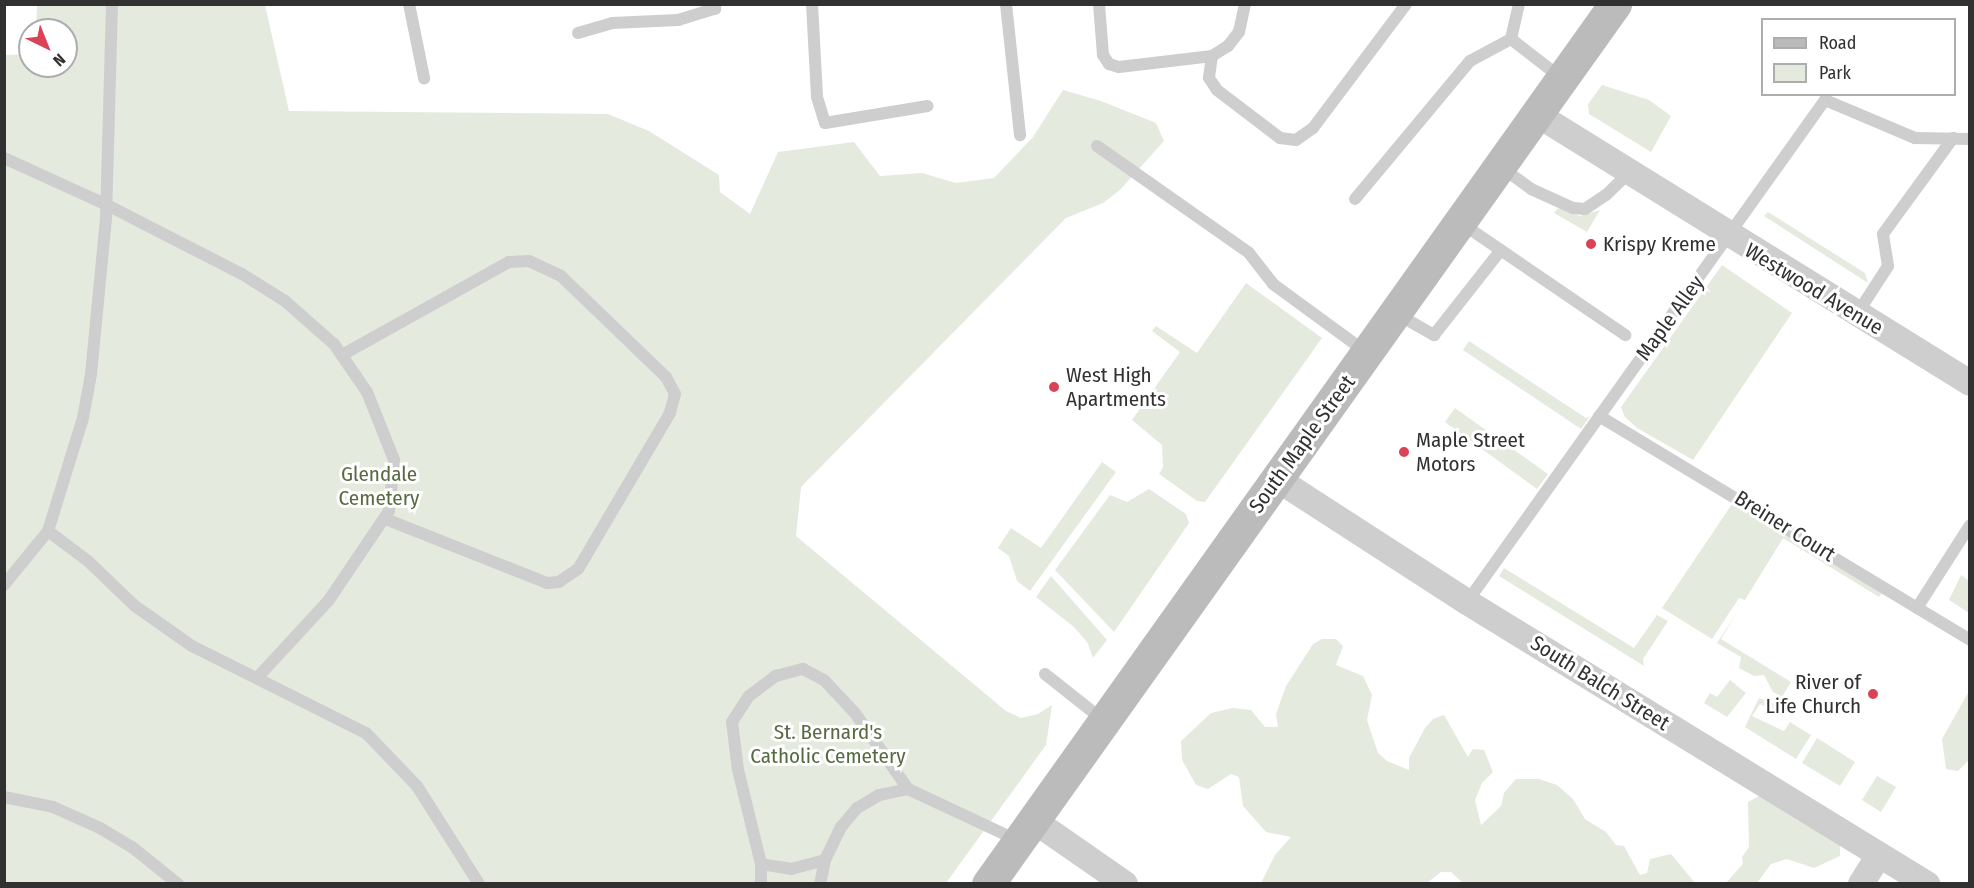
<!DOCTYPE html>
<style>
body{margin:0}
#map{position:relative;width:1974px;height:888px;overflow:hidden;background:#fff;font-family:"Fira Sans Condensed",sans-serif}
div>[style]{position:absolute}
.green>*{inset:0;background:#e5eade}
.service>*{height:12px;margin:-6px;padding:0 6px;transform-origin:6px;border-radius:6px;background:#cecece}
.minor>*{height:26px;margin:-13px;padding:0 13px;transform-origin:13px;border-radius:13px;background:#cecece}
.secondary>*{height:33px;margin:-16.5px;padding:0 16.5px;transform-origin:16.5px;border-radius:16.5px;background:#bbb}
.dots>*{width:16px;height:16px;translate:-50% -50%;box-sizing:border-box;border:3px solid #fff;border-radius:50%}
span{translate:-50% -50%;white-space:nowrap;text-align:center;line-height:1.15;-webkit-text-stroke:6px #fff;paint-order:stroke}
.poi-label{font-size:21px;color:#313131}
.left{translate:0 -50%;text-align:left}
.right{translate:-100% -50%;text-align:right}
.street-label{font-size:21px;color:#313131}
.park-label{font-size:21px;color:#576b41}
.frame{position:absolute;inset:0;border:6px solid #313131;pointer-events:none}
.legend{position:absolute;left:1761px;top:18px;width:195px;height:78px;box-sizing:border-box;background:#fff;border:2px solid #adadad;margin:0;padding:8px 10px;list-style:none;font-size:18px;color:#313131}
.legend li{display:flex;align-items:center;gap:12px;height:30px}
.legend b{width:30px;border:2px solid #adadad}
.north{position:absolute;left:18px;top:18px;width:60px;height:60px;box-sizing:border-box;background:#fff;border:2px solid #adadad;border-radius:50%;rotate:137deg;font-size:16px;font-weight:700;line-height:24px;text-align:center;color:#313131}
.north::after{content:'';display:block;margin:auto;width:21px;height:27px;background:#da4255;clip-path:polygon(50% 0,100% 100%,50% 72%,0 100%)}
</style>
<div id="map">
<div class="green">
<i style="clip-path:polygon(37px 5px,265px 5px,289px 111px,608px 114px,649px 131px,719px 175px,720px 192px,750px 214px,778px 152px,854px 142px,880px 176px,922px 173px,956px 183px,994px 178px,1033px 137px,1063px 90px,1101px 101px,1156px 123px,1164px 141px,1120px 190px,1103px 203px,1066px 218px,801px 487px,796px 536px,1006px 711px,1021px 718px,1038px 714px,1052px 705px,1046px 745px,946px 883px,5px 883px,4px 55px,30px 54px,30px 66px,66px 66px,66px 30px,36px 30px)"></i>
<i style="clip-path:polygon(1602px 85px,1649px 100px,1671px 116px,1651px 152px,1589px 114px,1588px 104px)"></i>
<i style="clip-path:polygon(1558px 208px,1580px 216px,1600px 210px,1587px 232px,1554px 213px)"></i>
<i style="clip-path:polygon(1768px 212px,1865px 273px,1868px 283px,1764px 216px)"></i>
<i style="clip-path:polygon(1722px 265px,1792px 313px,1693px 460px,1637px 428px,1625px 417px,1621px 407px)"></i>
<i style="clip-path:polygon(1246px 283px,1322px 338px,1205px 502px,1197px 501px,1159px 474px,1163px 467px,1162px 445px,1132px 420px,1180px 352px,1152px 331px,1156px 326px,1197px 353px)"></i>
<i style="clip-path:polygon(1469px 341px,1586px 418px,1590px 416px,1581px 429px,1463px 350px)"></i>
<i style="clip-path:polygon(1455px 408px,1548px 474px,1537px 489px,1445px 422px)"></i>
<i style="clip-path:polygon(1102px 462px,1116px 472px,1030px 591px,1017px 581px,1009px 556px,998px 548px,1011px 528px,1041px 548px)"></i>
<i style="clip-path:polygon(1149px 489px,1186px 514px,1189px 523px,1114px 632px,1055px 570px,1110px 495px,1127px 502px)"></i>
<i style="clip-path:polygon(1732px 504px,1744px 511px,1750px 508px,1775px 530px,1882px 593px,1879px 597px,1783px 538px,1745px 600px,1739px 598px,1712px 639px,1662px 608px)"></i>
<i style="clip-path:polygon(1504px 568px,1634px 648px,1657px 615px,1668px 621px,1643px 659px,1644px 666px,1499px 576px)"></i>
<i style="clip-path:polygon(1961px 575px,1969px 581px,1969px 613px,1949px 600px)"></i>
<i style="clip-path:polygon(1051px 576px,1107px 640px,1093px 658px,1087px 642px,1074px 627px,1036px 597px)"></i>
<i style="clip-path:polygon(1738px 611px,1721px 639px,1791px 682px,1782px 697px,1773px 692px,1764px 675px,1754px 676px,1739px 668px,1741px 657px,1717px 643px)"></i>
<i style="clip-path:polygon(1322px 639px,1336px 639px,1343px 646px,1336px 665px,1363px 676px,1372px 695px,1367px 720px,1378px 753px,1387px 761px,1409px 770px,1409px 758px,1425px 728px,1433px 719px,1444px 715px,1468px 757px,1473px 749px,1484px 750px,1493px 772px,1482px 783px,1475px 800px,1481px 825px,1501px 806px,1504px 793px,1516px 779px,1539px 779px,1557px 785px,1573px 799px,1585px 819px,1606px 832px,1616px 845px,1624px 846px,1640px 875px,1647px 873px,1650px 859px,1671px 854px,1695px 883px,1464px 884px,1451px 872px,1441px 872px,1427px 883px,1261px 883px,1275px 855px,1291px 837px,1266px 832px,1243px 806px,1239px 777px,1231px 774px,1208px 789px,1196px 785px,1182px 760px,1181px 741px,1211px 713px,1233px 708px,1251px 710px,1265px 727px,1278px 727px,1276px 714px,1286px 686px,1313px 644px)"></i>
<i style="clip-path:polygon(1730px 680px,1746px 693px,1727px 717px,1704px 703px,1710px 693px,1717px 697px)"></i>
<i style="clip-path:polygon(1969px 691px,1969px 760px,1958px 771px,1946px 769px,1942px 739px)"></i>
<i style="clip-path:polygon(1759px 698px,1777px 705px,1773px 711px,1760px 704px,1752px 716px,1784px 731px,1790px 722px,1811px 735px,1796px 759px,1745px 727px)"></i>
<i style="clip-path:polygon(1817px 738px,1855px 762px,1840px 786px,1802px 763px)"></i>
<i style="clip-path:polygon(1877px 776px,1896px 787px,1881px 812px,1862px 800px)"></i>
<i style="clip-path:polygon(1768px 791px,1840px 844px,1840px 856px,1814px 868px,1787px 859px,1771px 864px,1757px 883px,1725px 884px,1743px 864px,1742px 857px,1749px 847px,1748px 802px)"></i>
</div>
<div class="service">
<i style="left:409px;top:4px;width:76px;rotate:78.5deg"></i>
<i style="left:812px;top:4px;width:93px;rotate:86.9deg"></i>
<i style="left:817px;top:97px;width:27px;rotate:73deg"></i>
<i style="left:825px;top:123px;width:104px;rotate:-9.4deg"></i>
<i style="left:1006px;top:4px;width:132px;rotate:83.9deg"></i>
<i style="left:1099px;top:4px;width:51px;rotate:85.5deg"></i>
<i style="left:1103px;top:55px;width:11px;rotate:56deg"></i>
<i style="left:1109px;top:64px;width:10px;rotate:17deg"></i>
<i style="left:1119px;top:67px;width:94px;rotate:-6.7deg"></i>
<i style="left:1212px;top:56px;width:19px;rotate:-32deg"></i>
<i style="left:1228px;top:46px;width:18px;rotate:-52deg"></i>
<i style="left:1239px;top:32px;width:29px;rotate:-78deg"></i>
<i style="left:1519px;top:4px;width:36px;rotate:103deg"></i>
<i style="left:1511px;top:39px;width:62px;rotate:37.8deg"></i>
<i style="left:578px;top:33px;width:35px;rotate:-16deg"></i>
<i style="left:612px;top:23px;width:66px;rotate:-2.6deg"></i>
<i style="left:678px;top:20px;width:39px;rotate:-17deg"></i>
<i style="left:715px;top:9px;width:5px;rotate:-90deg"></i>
<i style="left:1212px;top:56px;width:22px;rotate:98deg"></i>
<i style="left:1209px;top:78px;width:14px;rotate:56deg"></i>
<i style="left:1217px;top:90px;width:79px;rotate:37.3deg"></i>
<i style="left:1280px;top:138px;width:16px;rotate:7deg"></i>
<i style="left:1296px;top:140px;width:21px;rotate:-35deg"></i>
<i style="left:1313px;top:128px;width:155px;rotate:-53.1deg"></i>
<i style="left:1097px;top:146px;width:186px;rotate:35.1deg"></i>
<i style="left:1249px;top:253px;width:39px;rotate:52deg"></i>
<i style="left:1273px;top:284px;width:115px;rotate:36.2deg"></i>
<i style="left:4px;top:158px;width:113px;rotate:24.5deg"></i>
<i style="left:107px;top:205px;width:152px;rotate:27.1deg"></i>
<i style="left:242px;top:274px;width:51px;rotate:32.1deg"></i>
<i style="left:285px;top:301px;width:65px;rotate:41.3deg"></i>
<i style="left:334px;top:344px;width:58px;rotate:55.5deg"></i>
<i style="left:367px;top:392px;width:73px;rotate:68.3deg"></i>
<i style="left:394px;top:460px;width:51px;rotate:95.6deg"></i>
<i style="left:389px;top:511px;width:107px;rotate:124deg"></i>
<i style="left:329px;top:600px;width:106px;rotate:132.7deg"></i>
<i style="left:1501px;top:167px;width:37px;rotate:36deg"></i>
<i style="left:1531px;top:189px;width:46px;rotate:24.3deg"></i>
<i style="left:1573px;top:208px;width:12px;rotate:5deg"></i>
<i style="left:1585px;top:209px;width:25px;rotate:-34deg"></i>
<i style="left:1606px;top:195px;width:30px;rotate:-44deg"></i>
<i style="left:1355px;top:199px;width:180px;rotate:-50.2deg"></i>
<i style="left:1470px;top:61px;width:47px;rotate:-28.2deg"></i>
<i style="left:1461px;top:223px;width:199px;rotate:34.3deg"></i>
<i style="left:1397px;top:314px;width:43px;rotate:29.6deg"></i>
<i style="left:1434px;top:335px;width:108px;rotate:-51.8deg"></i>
<i style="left:1857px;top:314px;width:57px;rotate:-57.1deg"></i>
<i style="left:1888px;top:266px;width:32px;rotate:-99deg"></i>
<i style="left:1883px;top:234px;width:119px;rotate:-53.9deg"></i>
<i style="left:342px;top:355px;width:191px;rotate:-29.1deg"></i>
<i style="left:509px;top:262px;width:20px;rotate:-3deg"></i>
<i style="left:529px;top:261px;width:35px;rotate:25deg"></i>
<i style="left:561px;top:276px;width:146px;rotate:43.9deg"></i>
<i style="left:666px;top:377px;width:19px;rotate:62deg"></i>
<i style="left:675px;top:394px;width:20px;rotate:105deg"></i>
<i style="left:670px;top:413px;width:181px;rotate:120.5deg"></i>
<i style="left:578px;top:569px;width:23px;rotate:146deg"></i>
<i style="left:559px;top:582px;width:12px;rotate:175deg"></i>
<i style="left:547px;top:583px;width:174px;rotate:-158.4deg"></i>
<i style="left:1599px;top:416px;width:433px;rotate:31.1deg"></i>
<i style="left:48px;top:531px;width:50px;rotate:36.9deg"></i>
<i style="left:88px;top:561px;width:65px;rotate:43.8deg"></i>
<i style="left:135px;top:606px;width:70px;rotate:35.1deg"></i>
<i style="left:192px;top:646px;width:195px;rotate:26.6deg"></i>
<i style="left:366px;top:733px;width:74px;rotate:46.1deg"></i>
<i style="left:417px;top:786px;width:116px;rotate:57.7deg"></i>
<i style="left:4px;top:585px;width:70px;rotate:-50.8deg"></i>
<i style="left:48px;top:531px;width:118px;rotate:-72.8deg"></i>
<i style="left:83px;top:418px;width:45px;rotate:-79.7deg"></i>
<i style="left:91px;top:374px;width:156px;rotate:-84.5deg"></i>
<i style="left:106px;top:219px;width:215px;rotate:-88.4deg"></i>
<i style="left:1467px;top:602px;width:617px;rotate:-54.51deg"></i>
<i style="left:1825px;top:100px;width:98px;rotate:22.9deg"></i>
<i style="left:1915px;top:138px;width:55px;rotate:1deg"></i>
<i style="left:1917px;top:608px;width:98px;rotate:-57.4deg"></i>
<i style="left:1045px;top:674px;width:74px;rotate:38.4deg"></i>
<i style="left:908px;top:789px;width:30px;rotate:168deg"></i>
<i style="left:879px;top:795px;width:26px;rotate:149deg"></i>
<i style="left:857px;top:808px;width:25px;rotate:130deg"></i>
<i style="left:841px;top:827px;width:37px;rotate:116deg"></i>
<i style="left:825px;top:860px;width:34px;rotate:165deg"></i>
<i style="left:792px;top:869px;width:31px;rotate:-171deg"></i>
<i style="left:761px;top:864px;width:97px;rotate:-103.7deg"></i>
<i style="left:738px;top:770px;width:48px;rotate:-97.1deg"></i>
<i style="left:732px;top:722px;width:31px;rotate:-57deg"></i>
<i style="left:749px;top:696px;width:34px;rotate:-37deg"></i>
<i style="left:776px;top:676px;width:28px;rotate:-15deg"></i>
<i style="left:803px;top:669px;width:24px;rotate:28deg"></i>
<i style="left:824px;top:680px;width:45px;rotate:46.8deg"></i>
<i style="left:855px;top:713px;width:93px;rotate:55.1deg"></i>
<i style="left:908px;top:789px;width:120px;rotate:25.1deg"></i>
<i style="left:4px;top:797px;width:50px;rotate:11.5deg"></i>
<i style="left:53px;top:807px;width:51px;rotate:24.1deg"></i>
<i style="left:100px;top:828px;width:37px;rotate:31deg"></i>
<i style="left:132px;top:847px;width:59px;rotate:38.8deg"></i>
<i style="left:761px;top:884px;width:20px;rotate:-90deg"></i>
<i style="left:820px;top:884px;width:25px;rotate:-78deg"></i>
</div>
<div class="minor">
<i style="left:1538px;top:115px;width:508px;rotate:31.81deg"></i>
<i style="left:1277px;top:479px;width:226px;rotate:32.9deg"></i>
<i style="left:1467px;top:602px;width:540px;rotate:31.51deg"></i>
<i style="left:1033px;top:820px;width:112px;rotate:34.8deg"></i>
<i style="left:1861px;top:884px;width:34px;rotate:-58deg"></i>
</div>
<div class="secondary">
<i style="left:988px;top:884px;width:1081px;rotate:-54.53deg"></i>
</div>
<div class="dots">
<i style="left:1591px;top:244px;background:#da4255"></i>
<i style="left:1054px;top:387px;background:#da4255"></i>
<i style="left:1404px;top:452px;background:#da4255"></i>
<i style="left:1873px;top:694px;background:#da4255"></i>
</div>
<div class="poi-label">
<span class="left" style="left:1603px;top:244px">Krispy Kreme</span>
<span class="left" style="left:1066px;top:387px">West High<br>Apartments</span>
<span class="left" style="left:1416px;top:452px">Maple Street<br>Motors</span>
<span class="right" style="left:1861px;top:694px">River of<br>Life Church</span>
</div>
<div class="street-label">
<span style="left:1814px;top:289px;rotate:31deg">Westwood Avenue</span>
<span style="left:1670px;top:318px;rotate:-54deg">Maple Alley</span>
<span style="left:1302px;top:444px;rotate:-54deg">South Maple Street</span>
<span style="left:1785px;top:526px;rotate:32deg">Breiner Court</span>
<span style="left:1600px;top:683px;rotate:32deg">South Balch Street</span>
</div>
<div class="park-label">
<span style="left:379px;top:486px">Glendale<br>Cemetery</span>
<span style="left:828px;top:744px">St. Bernard's<br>Catholic Cemetery</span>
</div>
<div class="frame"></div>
<ul class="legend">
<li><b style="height:8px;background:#bbb"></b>Road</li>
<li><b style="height:16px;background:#e5eade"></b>Park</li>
</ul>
<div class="north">N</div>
</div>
